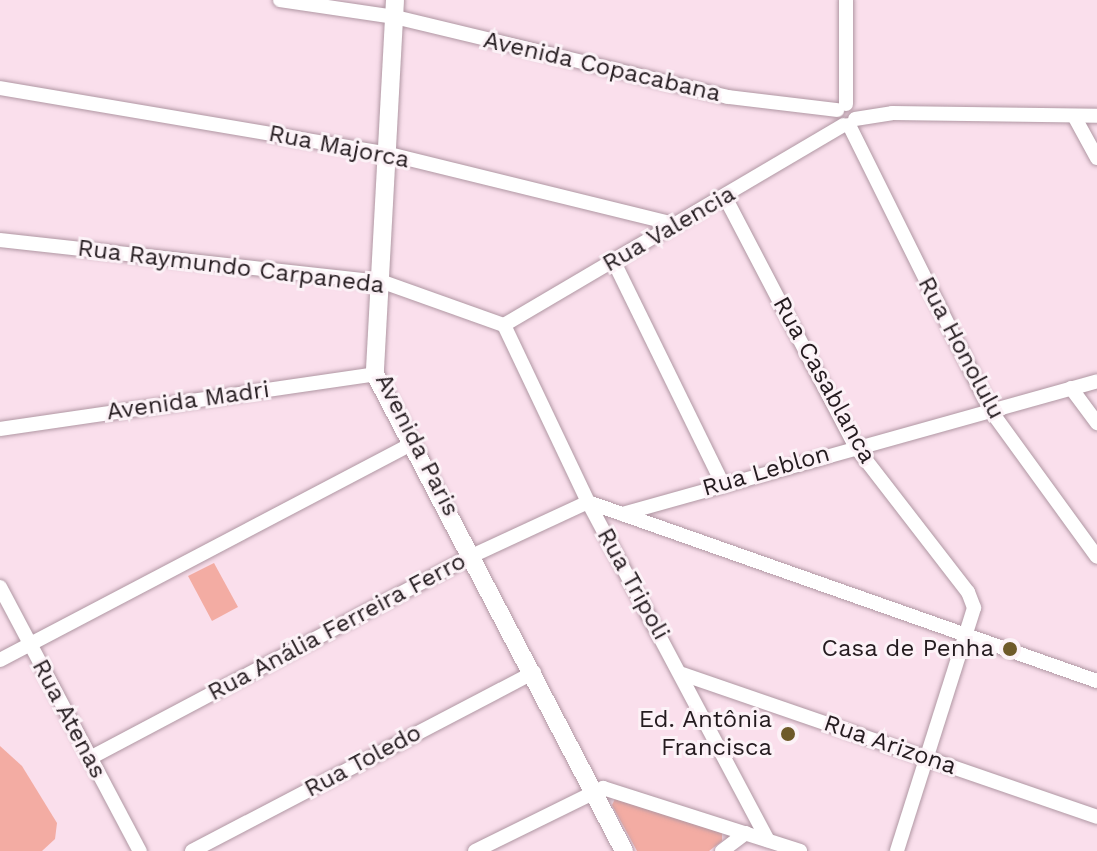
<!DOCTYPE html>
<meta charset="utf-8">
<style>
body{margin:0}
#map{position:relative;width:1097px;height:851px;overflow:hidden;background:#fadfec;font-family:"Work Sans",sans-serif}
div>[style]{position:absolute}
.green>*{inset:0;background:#f3aca3}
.roads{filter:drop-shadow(0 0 2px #b097a3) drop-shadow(0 0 2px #b097a3)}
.minor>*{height:14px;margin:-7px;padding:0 7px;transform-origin:7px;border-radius:7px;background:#fff}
.tertiary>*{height:18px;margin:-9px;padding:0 9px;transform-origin:9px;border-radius:9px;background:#fff}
.dots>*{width:22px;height:22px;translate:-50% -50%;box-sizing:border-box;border:4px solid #fcf2f7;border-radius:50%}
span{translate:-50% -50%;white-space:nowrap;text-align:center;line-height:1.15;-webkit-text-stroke:6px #fcf2f7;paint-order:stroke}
.street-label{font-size:24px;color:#241b1f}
.poi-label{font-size:24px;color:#241b1f}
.right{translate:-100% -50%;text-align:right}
</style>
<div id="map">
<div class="green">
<i style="clip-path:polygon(214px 563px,238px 607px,212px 621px,188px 576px)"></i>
<i style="clip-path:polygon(0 746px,22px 766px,57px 823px,55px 839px,42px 851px,0 851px)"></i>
<i style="clip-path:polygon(615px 799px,722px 833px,722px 841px,709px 851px,637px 851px,612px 805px)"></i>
</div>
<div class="roads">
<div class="minor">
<i style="left:280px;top:0;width:116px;rotate:8.4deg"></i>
<i style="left:395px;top:17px;width:342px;rotate:13.5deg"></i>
<i style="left:728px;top:97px;width:110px;rotate:6.8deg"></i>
<i style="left:846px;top:0;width:104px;rotate:90deg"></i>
<i style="left:0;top:88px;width:395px;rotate:9.6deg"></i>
<i style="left:389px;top:154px;width:293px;rotate:13.8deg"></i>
<i style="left:1074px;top:116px;width:48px;rotate:61.3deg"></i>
<i style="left:855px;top:119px;width:37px;rotate:-9deg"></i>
<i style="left:892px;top:113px;width:205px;rotate:0.8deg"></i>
<i style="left:849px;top:125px;width:319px;rotate:63.6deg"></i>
<i style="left:991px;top:411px;width:180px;rotate:54deg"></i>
<i style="left:725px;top:197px;width:281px;rotate:62.4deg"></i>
<i style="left:855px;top:446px;width:185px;rotate:52.3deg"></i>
<i style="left:968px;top:592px;width:17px;rotate:69deg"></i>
<i style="left:974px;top:608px;width:255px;rotate:107.6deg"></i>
<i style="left:0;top:240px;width:385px;rotate:6.3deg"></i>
<i style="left:383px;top:282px;width:128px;rotate:19.6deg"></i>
<i style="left:614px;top:262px;width:245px;rotate:63.9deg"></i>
<i style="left:504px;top:325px;width:196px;rotate:64.6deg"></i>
<i style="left:588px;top:502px;width:383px;rotate:62deg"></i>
<i style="left:504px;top:325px;width:394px;rotate:-30.5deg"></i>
<i style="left:1071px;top:388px;width:44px;rotate:53.4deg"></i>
<i style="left:0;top:429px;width:379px;rotate:-8.3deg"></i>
<i style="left:622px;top:514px;width:493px;rotate:-15.6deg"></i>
<i style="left:0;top:587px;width:299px;rotate:62.1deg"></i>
<i style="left:0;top:660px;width:467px;rotate:-27.7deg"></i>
<i style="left:682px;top:674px;width:439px;rotate:19deg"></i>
<i style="left:90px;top:758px;width:434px;rotate:-27.9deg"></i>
<i style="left:474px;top:555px;width:126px;rotate:-24.9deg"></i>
<i style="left:588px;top:502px;width:540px;rotate:19.38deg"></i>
<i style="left:192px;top:851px;width:386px;rotate:-27.6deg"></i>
<i style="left:475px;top:851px;width:143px;rotate:-26.2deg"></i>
<i style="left:603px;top:788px;width:207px;rotate:17.7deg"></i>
<i style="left:722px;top:851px;width:30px;rotate:-37deg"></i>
</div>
<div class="tertiary">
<i style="left:395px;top:0;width:375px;rotate:93.1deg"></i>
<i style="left:375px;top:374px;width:538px;rotate:62.43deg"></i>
</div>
</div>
<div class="dots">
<i style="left:1010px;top:649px;background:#6e5a29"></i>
<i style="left:788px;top:734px;background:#6e5a29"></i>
</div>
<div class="street-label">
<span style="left:602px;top:67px;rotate:13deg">Avenida Copacabana</span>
<span style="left:339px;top:147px;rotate:11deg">Rua Majorca</span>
<span style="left:669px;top:229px;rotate:-30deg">Rua Valencia</span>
<span style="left:231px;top:267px;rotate:7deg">Rua Raymundo Carpaneda</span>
<span style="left:961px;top:348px;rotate:62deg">Rua Honolulu</span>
<span style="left:824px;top:380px;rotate:61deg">Rua Casablanca</span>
<span style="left:188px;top:401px;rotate:-8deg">Avenida Madri</span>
<span style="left:417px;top:445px;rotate:63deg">Avenida Paris</span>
<span style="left:766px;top:471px;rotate:-16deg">Rua Leblon</span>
<span style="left:633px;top:584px;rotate:61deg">Rua Tripoli</span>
<span style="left:337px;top:627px;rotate:-28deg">Rua Anália Ferreira Ferro</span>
<span style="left:69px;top:719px;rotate:62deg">Rua Atenas</span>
<span style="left:890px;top:745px;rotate:19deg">Rua Arizona</span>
<span style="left:363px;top:761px;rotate:-28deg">Rua Toledo</span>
</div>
<div class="poi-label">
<span class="right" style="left:994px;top:649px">Casa de Penha</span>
<span class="right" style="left:772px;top:734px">Ed. Antônia<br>Francisca</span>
</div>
</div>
